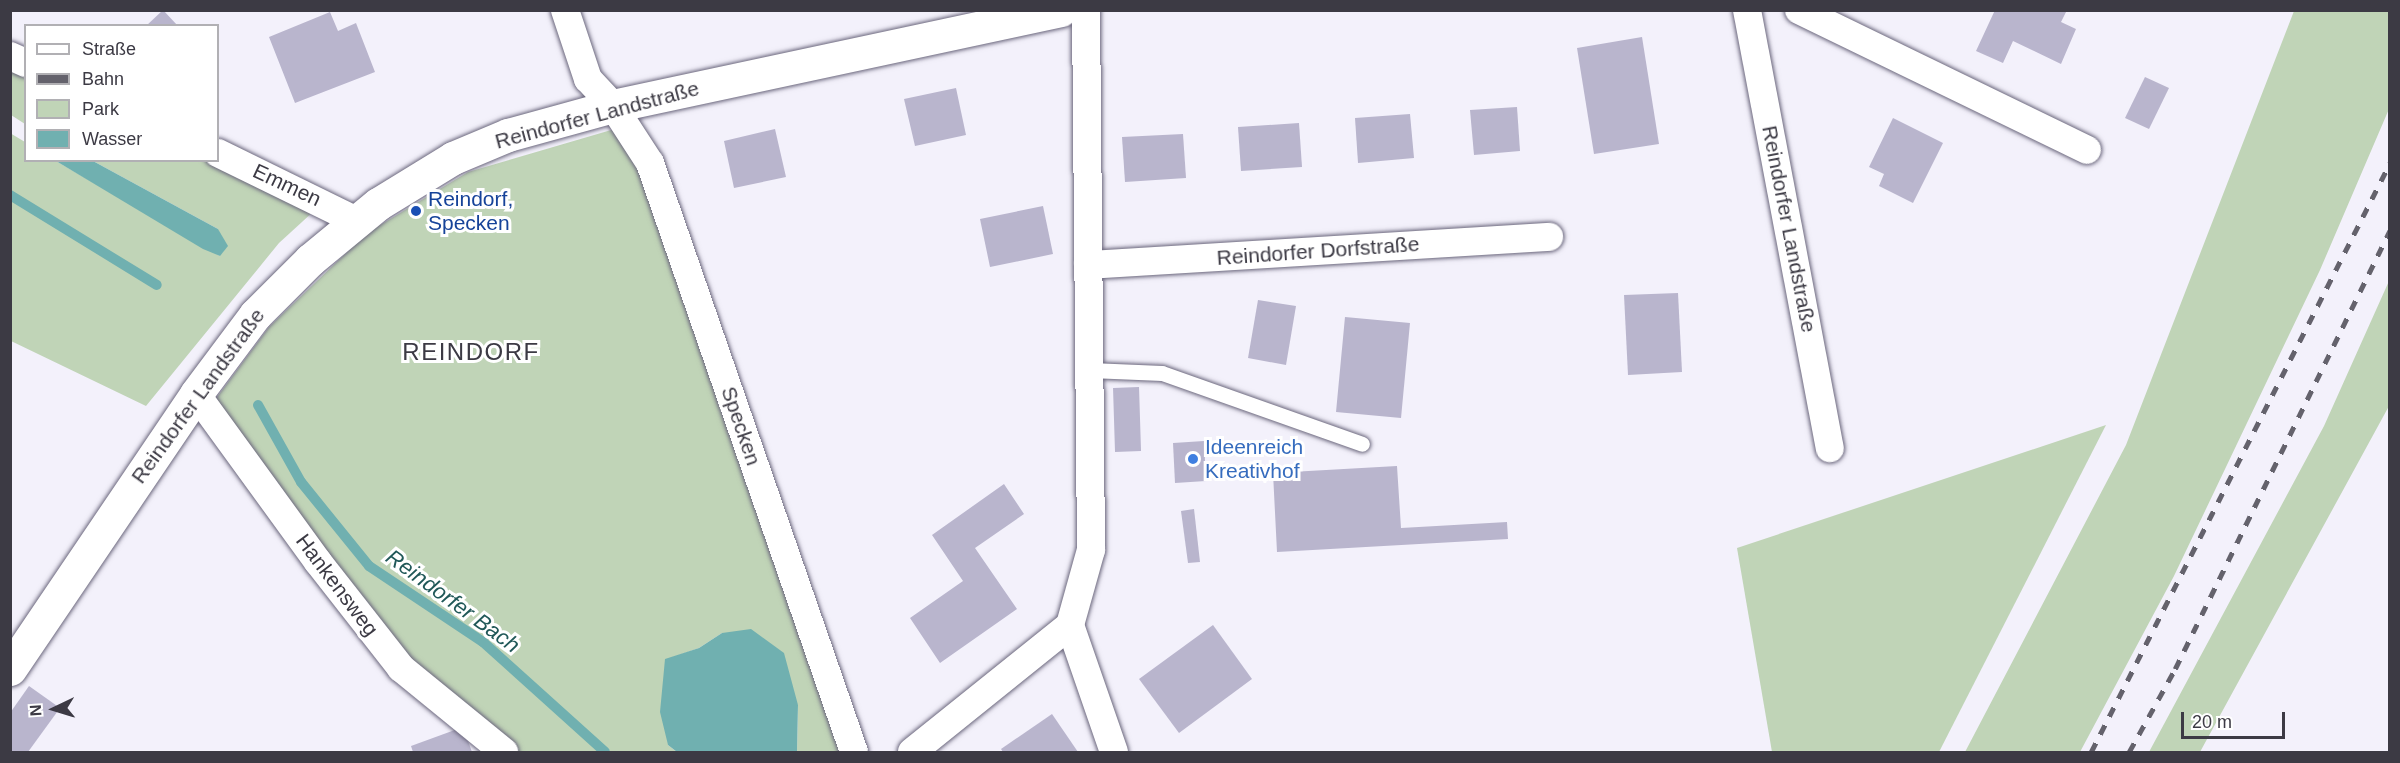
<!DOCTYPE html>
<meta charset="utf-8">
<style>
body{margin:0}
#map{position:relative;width:2400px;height:763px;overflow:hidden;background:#f3f1fb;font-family:Arial,sans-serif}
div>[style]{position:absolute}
.green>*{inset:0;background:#c0d4b7}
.water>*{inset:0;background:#70b0b0}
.stream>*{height:10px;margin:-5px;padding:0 5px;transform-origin:5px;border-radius:5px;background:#70b0b0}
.building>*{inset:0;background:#b9b5cd}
.roads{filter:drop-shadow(0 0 2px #6b677d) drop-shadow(0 0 2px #6b677d)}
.service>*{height:15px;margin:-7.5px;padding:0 7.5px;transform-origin:7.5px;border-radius:7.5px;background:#fff}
.minor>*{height:28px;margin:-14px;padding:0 14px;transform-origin:14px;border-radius:14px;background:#fff}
.tertiary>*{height:33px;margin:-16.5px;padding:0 16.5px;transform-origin:16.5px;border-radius:16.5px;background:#fff}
.rail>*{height:4.5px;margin-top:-2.25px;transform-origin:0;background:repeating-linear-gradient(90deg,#64626c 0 10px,transparent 0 20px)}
.dots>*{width:16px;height:16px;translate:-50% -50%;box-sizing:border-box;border:3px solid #fff;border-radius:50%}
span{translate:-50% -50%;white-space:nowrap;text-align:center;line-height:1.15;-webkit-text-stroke:6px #fff;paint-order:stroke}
.street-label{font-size:21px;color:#3c3a44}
.transit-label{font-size:21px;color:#164399}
.left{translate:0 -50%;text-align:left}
.shop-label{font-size:21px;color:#366cbe}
.water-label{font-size:22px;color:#205858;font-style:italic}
.quarter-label{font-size:24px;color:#3c3a44;letter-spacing:1.5px}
.frame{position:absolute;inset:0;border:12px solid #3c3a44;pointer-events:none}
.legend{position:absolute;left:24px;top:24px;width:195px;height:138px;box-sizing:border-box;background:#fff;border:2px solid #b1b0b4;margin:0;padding:8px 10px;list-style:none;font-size:18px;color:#3c3a44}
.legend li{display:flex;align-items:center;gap:12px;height:30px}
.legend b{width:30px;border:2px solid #b1b0b4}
.north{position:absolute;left:24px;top:679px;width:60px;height:60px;-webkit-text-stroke:4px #fff;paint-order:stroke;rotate:266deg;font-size:16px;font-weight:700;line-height:24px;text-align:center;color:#3c3a44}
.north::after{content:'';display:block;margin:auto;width:21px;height:27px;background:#3c3a44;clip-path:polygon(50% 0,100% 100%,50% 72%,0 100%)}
.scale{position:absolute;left:2181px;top:712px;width:104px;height:27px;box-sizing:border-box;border:3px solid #3c3a44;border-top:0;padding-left:8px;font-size:18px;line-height:21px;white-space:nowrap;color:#3c3a44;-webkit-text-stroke:4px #fff;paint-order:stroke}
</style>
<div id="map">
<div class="green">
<i style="clip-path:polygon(2294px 11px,2389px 11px,2389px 109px,2320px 270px,2174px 576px,2080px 752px,1965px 752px,2126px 445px)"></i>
<i style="clip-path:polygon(10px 60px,25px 68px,25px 124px,11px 115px)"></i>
<i style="clip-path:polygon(618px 128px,644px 166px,849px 752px,797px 752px,798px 705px,722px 633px,699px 648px,665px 660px,668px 745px,677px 752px,514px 752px,405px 664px,209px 408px,269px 327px,367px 233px,468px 172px)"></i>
<i style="clip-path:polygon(10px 133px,25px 142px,26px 160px,56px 161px,220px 256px,218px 229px,93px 161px,212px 161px,314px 211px,279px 243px,146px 406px,11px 341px)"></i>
<i style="clip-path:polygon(2389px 281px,2389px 406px,2200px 752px,2149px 752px,2324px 426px)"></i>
<i style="clip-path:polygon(2106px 425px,1939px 752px,1772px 752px,1737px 548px)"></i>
</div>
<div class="water">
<i style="clip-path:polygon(56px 161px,93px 161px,218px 229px,228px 246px,220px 256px,203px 249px)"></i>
<i style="clip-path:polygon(751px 629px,784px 653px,798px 705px,797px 752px,677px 752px,668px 745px,660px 712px,665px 659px,699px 648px,722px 633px)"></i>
</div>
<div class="stream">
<i style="left:10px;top:195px;width:172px;rotate:31.5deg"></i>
<i style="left:258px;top:405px;width:88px;rotate:60.8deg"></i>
<i style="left:301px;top:482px;width:108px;rotate:51deg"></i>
<i style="left:369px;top:566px;width:137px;rotate:33.7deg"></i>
<i style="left:483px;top:642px;width:164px;rotate:42deg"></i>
</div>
<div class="building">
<i style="clip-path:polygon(163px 10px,178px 26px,146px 26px)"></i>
<i style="clip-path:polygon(1995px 10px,2067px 10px,2061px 22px,2076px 29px,2061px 64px,2013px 41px,2003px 63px,1976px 51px)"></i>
<i style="clip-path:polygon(330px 12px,338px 31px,356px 23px,375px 72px,295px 103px,269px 37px)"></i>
<i style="clip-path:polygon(1642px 37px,1659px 144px,1594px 154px,1577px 48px)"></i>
<i style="clip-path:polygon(2145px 77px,2169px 88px,2149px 129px,2125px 118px)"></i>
<i style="clip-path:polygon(956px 88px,966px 135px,915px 146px,904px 99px)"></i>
<i style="clip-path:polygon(1517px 107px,1520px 151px,1474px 155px,1470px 110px)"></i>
<i style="clip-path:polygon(1410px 114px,1414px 158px,1358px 163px,1355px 118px)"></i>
<i style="clip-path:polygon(1893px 118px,1943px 143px,1913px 203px,1879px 186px,1884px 174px,1869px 167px)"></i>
<i style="clip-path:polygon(1299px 123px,1302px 167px,1241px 171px,1238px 127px)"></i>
<i style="clip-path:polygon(775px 129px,786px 177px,734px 188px,724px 141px)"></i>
<i style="clip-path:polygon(1183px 134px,1186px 178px,1125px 182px,1122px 137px)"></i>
<i style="clip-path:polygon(1043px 206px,1053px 254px,990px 267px,980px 219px)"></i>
<i style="clip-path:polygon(1678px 293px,1682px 372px,1628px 375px,1624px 295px)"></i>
<i style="clip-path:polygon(1258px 300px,1296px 306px,1286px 365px,1248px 358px)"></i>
<i style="clip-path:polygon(1345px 317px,1410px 323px,1401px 418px,1336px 412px)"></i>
<i style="clip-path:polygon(1139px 387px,1141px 451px,1115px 452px,1113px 388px)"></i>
<i style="clip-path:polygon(1204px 441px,1206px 481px,1175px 483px,1173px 443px)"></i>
<i style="clip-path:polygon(1397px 466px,1401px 528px,1507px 522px,1508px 539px,1277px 552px,1273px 473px)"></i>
<i style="clip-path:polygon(1004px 484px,1024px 514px,975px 548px,1017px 609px,940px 663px,910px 618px,963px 581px,932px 535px)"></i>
<i style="clip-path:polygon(1194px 509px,1200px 562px,1188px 563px,1181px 511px)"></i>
<i style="clip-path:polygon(1213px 625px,1252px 679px,1179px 733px,1139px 679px)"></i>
<i style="clip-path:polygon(29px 686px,60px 708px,28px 752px,10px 752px,10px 713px)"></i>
<i style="clip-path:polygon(1052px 714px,1078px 752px,1003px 752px,1001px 749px)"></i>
<i style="clip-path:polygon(463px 727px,472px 752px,413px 752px,411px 746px)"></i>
</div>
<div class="roads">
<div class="service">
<i style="left:1090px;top:370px;width:72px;rotate:2.4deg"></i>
<i style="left:1162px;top:373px;width:212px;rotate:19.5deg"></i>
</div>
<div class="minor">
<i style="left:565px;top:10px;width:73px;rotate:71.6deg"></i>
<i style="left:588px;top:79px;width:37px;rotate:47deg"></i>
<i style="left:613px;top:106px;width:68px;rotate:57deg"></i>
<i style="left:650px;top:163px;width:623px;rotate:70.9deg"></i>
<i style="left:1747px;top:10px;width:446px;rotate:79.3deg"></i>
<i style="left:1799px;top:10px;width:320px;rotate:25.9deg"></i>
<i style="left:10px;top:56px;width:17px;rotate:24deg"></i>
<i style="left:218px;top:153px;width:153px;rotate:26.1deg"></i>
<i style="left:1088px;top:265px;width:462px;rotate:-3.5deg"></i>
<i style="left:196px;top:394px;width:208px;rotate:54deg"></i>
<i style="left:318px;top:562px;width:135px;rotate:51.9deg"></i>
<i style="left:401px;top:668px;width:133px;rotate:39.2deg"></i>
<i style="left:1070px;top:625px;width:134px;rotate:70.9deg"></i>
<i style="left:912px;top:752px;width:203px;rotate:-38.8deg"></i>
<i style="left:1070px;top:625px;width:78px;rotate:-74.4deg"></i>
<i style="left:1091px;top:550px;width:540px;rotate:-90.53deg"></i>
</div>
<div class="tertiary">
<i style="left:10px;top:669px;width:332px;rotate:-55.9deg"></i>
<i style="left:196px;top:394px;width:99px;rotate:-53.2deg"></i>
<i style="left:255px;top:315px;width:78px;rotate:-45deg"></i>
<i style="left:310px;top:260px;width:88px;rotate:-39.5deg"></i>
<i style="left:378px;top:204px;width:88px;rotate:-31.5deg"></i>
<i style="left:453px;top:158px;width:60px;rotate:-22.7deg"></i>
<i style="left:508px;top:135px;width:109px;rotate:-15.4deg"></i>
<i style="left:613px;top:106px;width:458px;rotate:-12.1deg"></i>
</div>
</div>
<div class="rail">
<i style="left:2091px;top:752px;width:661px;rotate:-63.09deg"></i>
<i style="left:2129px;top:752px;width:95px;rotate:-61deg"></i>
<i style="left:2175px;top:669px;width:488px;rotate:-63.9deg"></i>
</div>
<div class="dots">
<i style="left:416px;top:211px;background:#1a4fb4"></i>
<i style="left:1193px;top:459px;background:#3f7fe0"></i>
</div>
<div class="street-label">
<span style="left:597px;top:115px;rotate:-15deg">Reindorfer Landstraße</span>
<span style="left:287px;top:185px;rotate:25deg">Emmen</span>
<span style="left:1789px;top:229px;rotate:79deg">Reindorfer Landstraße</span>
<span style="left:1318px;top:251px;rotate:-4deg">Reindorfer Dorfstraße</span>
<span style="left:198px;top:396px;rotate:-54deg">Reindorfer Landstraße</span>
<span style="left:741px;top:426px;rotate:71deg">Specken</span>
<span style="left:337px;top:585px;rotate:53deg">Hankensweg</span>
</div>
<div class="transit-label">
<span class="left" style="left:428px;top:211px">Reindorf,<br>Specken</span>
</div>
<div class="shop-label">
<span class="left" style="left:1205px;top:459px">Ideenreich<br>Kreativhof</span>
</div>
<div class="water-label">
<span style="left:453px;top:601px;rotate:36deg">Reindorfer Bach</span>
</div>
<div class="quarter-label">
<span style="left:471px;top:352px">REINDORF</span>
</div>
<div class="frame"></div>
<ul class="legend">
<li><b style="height:8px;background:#fff"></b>Straße</li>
<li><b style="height:8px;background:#64626c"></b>Bahn</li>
<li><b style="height:16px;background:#c0d4b7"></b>Park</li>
<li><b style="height:16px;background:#70b0b0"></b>Wasser</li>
</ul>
<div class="north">N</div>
<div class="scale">20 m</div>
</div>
